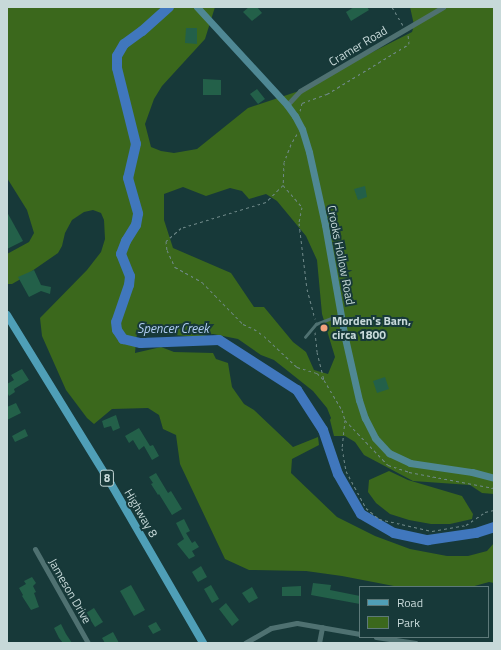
<!DOCTYPE html>
<style>
body{margin:0}
#map{position:relative;width:501px;height:650px;overflow:hidden;background:#173939;font-family:"Titillium Web",sans-serif}
div>[style]{position:absolute}
.green>*{inset:0;background:#3b681c}
.river>*{height:10px;margin:-5px;padding:0 5px;transform-origin:5px;border-radius:5px;background:#4077bd}
.building>*{inset:0;background:#236049}
.path>*{height:1px;margin-top:-0.5px;transform-origin:0;background:repeating-linear-gradient(90deg,#6f8989 0 3px,transparent 0 6px)}
.lane>*{height:2.5px;margin:-1.25px;padding:0 1.25px;transform-origin:1.25px;border-radius:1.25px;background:#4f7171}
.street>*{height:5px;margin:-2.5px;padding:0 2.5px;transform-origin:2.5px;border-radius:2.5px;background:#4f7171}
.secondary>*{height:7px;margin:-3.5px;padding:0 3.5px;transform-origin:3.5px;border-radius:3.5px;background:#4f8894}
.primary>*{height:8px;margin:-4px;padding:0 4px;transform-origin:4px;border-radius:4px;background:#4f9fb7}
.dots>*{width:11px;height:11px;translate:-50% -50%;box-sizing:border-box;border:2px solid #173939;border-radius:50%}
span{translate:-50% -50%;white-space:nowrap;text-align:center;line-height:1.15;-webkit-text-stroke:4px #173939;paint-order:stroke}
.shield-label span{padding:1px 3px;background:#173939;border:1px solid;border-radius:3px;-webkit-text-stroke-width:0}
.shield-label{font-size:11px;color:#c7d9d9;font-weight:700}
.street-label{font-size:12px;color:#c7d9d9}
.poi-label{font-size:12px;color:#c7d9d9;font-weight:700}
.left{translate:0 -50%;text-align:left}
.water-label{font-size:13px;color:#aecbf0;font-style:italic}
.frame{position:absolute;inset:0;border:8px solid #c7d9d9;pointer-events:none}
.legend{position:absolute;left:359px;top:586px;width:130px;height:52px;box-sizing:border-box;background:#173939;border:1px solid #5d7979;margin:0;padding:5px 7px;list-style:none;font-size:12px;color:#c7d9d9}
.legend li{display:flex;align-items:center;gap:8px;height:20px}
.legend b{width:20px;border:1px solid #5d7979}
</style>
<div id="map">
<div class="green">
<i style="clip-path:polygon(evenodd,7px 7px,215px 7px,205px 39px,162px 86px,154px 99px,145px 124px,151px 147px,161px 151px,174px 153px,197px 149px,248px 108px,314px 86px,343px 67px,412px 32px,414px 25px,410px 7px,494px 7px,494px 494px,482px 493px,470px 485px,413px 481px,364px 455px,355px 442px,345px 436px,334px 436px,330px 420px,331px 418px,327px 408px,313px 391px,274px 360px,261px 355px,238px 339px,213px 334px,198px 337px,137px 332px,135px 353px,161px 347px,174px 352px,213px 353px,216px 359px,228px 363px,232px 387px,244px 404px,254px 410px,293px 447px,318px 437px,319px 445px,292px 459px,291px 473px,337px 517px,375px 536px,410px 549px,447px 556px,468px 556px,487px 551px,494px 543px,494px 583px,489px 582px,471px 587px,399px 587px,342px 576px,306px 571px,249px 570px,225px 559px,180px 464px,176px 435px,163px 429px,159px 415px,148px 408px,112px 409px,94px 424px,87px 418px,66px 390px,42px 336px,40px 318px,87px 270px,101px 252px,105px 239px,104px 220px,101px 213px,93px 210px,84px 212px,72px 220px,65px 233px,62px 246px,58px 253px,19px 280px,12px 284px,8px 284px,7px 254px,29px 242px,34px 233px,27px 210px,7px 178px,7px 7px,183px 187px,206px 196px,230px 188px,242px 191px,249px 199px,266px 194px,277px 201px,306px 236px,317px 260px,322px 314px,335px 357px,328px 374px,314px 370px,306px 352px,293px 342px,264px 307px,254px 307px,231px 273px,173px 248px,164px 220px,164px 194px,183px 187px)"></i>
<i style="clip-path:polygon(389px 471px,408px 480px,462px 496px,473px 514px,472px 519px,450px 524px,431px 524px,409px 520px,390px 514px,376px 503px,368px 492px,369px 480px)"></i>
</div>
<div class="river">
<i style="left:169px;top:7px;width:36px;rotate:138deg"></i>
<i style="left:142px;top:31px;width:22px;rotate:144deg"></i>
<i style="left:124px;top:44px;width:14px;rotate:120deg"></i>
<i style="left:117px;top:56px;width:12px;rotate:90deg"></i>
<i style="left:117px;top:68px;width:78px;rotate:76deg"></i>
<i style="left:136px;top:144px;width:35px;rotate:103deg"></i>
<i style="left:128px;top:178px;width:37px;rotate:74deg"></i>
<i style="left:138px;top:214px;width:11px;rotate:100deg"></i>
<i style="left:136px;top:225px;width:19px;rotate:122deg"></i>
<i style="left:126px;top:241px;width:14px;rotate:111deg"></i>
<i style="left:121px;top:254px;width:24px;rotate:68deg"></i>
<i style="left:130px;top:276px;width:9px;rotate:96deg"></i>
<i style="left:129px;top:285px;width:39px;rotate:109deg"></i>
<i style="left:116px;top:322px;width:8px;rotate:83deg"></i>
<i style="left:117px;top:330px;width:11px;rotate:56deg"></i>
<i style="left:123px;top:339px;width:18px;rotate:13deg"></i>
<i style="left:141px;top:343px;width:78px;rotate:-2.2deg"></i>
<i style="left:219px;top:340px;width:93px;rotate:32.7deg"></i>
<i style="left:297px;top:390px;width:48px;rotate:57deg"></i>
<i style="left:323px;top:430px;width:46px;rotate:71.2deg"></i>
<i style="left:338px;top:474px;width:46px;rotate:60.1deg"></i>
<i style="left:361px;top:514px;width:38px;rotate:30deg"></i>
<i style="left:394px;top:533px;width:35px;rotate:12deg"></i>
<i style="left:428px;top:540px;width:49px;rotate:-8.3deg"></i>
<i style="left:476px;top:533px;width:19px;rotate:-18deg"></i>
</div>
<div class="building">
<i style="clip-path:polygon(249px 7px,257px 7px,262px 13px,252px 21px,243px 12px)"></i>
<i style="clip-path:polygon(354px 7px,367px 7px,369px 10px,351px 21px,346px 12px)"></i>
<i style="clip-path:polygon(186px 28px,197px 28px,197px 44px,185px 43px)"></i>
<i style="clip-path:polygon(203px 79px,221px 80px,221px 95px,203px 95px)"></i>
<i style="clip-path:polygon(257px 89px,265px 99px,258px 104px,250px 94px)"></i>
<i style="clip-path:polygon(365px 186px,367px 197px,358px 200px,354px 189px)"></i>
<i style="clip-path:polygon(7px 212px,23px 241px,7px 249px)"></i>
<i style="clip-path:polygon(34px 270px,41px 285px,51px 287px,50px 294px,41px 291px,29px 297px,18px 277px)"></i>
<i style="clip-path:polygon(22px 369px,29px 380px,14px 389px,15px 392px,9px 396px,7px 392px,7px 384px,14px 380px,11px 375px)"></i>
<i style="clip-path:polygon(385px 377px,389px 389px,377px 393px,373px 381px)"></i>
<i style="clip-path:polygon(16px 403px,21px 413px,7px 420px,7px 407px)"></i>
<i style="clip-path:polygon(116px 415px,120px 428px,113px 431px,111px 426px,104px 428px,102px 421px)"></i>
<i style="clip-path:polygon(139px 428px,150px 446px,153px 445px,159px 456px,152px 460px,144px 446px,139px 450px,133px 440px,129px 443px,125px 436px)"></i>
<i style="clip-path:polygon(25px 429px,28px 436px,15px 442px,12px 436px)"></i>
<i style="clip-path:polygon(156px 473px,168px 493px,171px 491px,182px 509px,172px 515px,159px 494px,158px 495px,151px 484px,153px 483px,149px 477px)"></i>
<i style="clip-path:polygon(184px 519px,190px 531px,186px 533px,192px 543px,195px 541px,199px 547px,192px 551px,195px 556px,189px 559px,177px 544px,184px 539px,176px 523px)"></i>
<i style="clip-path:polygon(201px 566px,207px 577px,198px 582px,192px 572px)"></i>
<i style="clip-path:polygon(32px 577px,36px 583px,33px 586px,36px 592px,34px 593px,39px 607px,31px 610px,22px 596px,23px 595px,19px 588px,26px 584px,24px 581px)"></i>
<i style="clip-path:polygon(313px 583px,331px 585px,330px 590px,360px 596px,360px 604px,311px 595px)"></i>
<i style="clip-path:polygon(131px 585px,145px 610px,134px 616px,120px 591px)"></i>
<i style="clip-path:polygon(211px 585px,219px 599px,212px 603px,204px 589px)"></i>
<i style="clip-path:polygon(301px 586px,301px 596px,282px 596px,282px 587px)"></i>
<i style="clip-path:polygon(252px 587px,258px 598px,249px 603px,242px 593px)"></i>
<i style="clip-path:polygon(226px 603px,239px 620px,232px 626px,219px 609px)"></i>
<i style="clip-path:polygon(94px 608px,103px 622px,95px 627px,86px 613px)"></i>
<i style="clip-path:polygon(156px 622px,161px 630px,153px 634px,148px 626px)"></i>
<i style="clip-path:polygon(61px 624px,66px 634px,72px 643px,63px 643px,59px 638px,54px 628px)"></i>
<i style="clip-path:polygon(113px 632px,119px 643px,105px 643px,102px 638px)"></i>
</div>
<div class="path">
<i style="left:392px;top:7px;width:21px;rotate:59deg"></i>
<i style="left:300px;top:111px;width:8px;rotate:-76deg"></i>
<i style="left:302px;top:103px;width:27px;rotate:-20deg"></i>
<i style="left:327px;top:94px;width:96px;rotate:-31.4deg"></i>
<i style="left:409px;top:44px;width:9px;rotate:-96deg"></i>
<i style="left:297px;top:134px;width:12px;rotate:121deg"></i>
<i style="left:291px;top:144px;width:19px;rotate:111deg"></i>
<i style="left:284px;top:162px;width:23px;rotate:92deg"></i>
<i style="left:283px;top:185px;width:29px;rotate:49deg"></i>
<i style="left:302px;top:207px;width:16px;rotate:101deg"></i>
<i style="left:299px;top:223px;width:66px;rotate:83.1deg"></i>
<i style="left:307px;top:289px;width:31px;rotate:75deg"></i>
<i style="left:283px;top:185px;width:24px;rotate:135deg"></i>
<i style="left:266px;top:202px;width:89px;rotate:163deg"></i>
<i style="left:181px;top:228px;width:20px;rotate:139deg"></i>
<i style="left:166px;top:241px;width:9px;rotate:84deg"></i>
<i style="left:167px;top:250px;width:19px;rotate:65deg"></i>
<i style="left:175px;top:267px;width:31px;rotate:29deg"></i>
<i style="left:202px;top:282px;width:59px;rotate:45.7deg"></i>
<i style="left:243px;top:324px;width:12px;rotate:24deg"></i>
<i style="left:254px;top:329px;width:12px;rotate:35deg"></i>
<i style="left:264px;top:336px;width:45px;rotate:43.2deg"></i>
<i style="left:297px;top:367px;width:21px;rotate:17deg"></i>
<i style="left:317px;top:373px;width:10px;rotate:45deg"></i>
<i style="left:324px;top:380px;width:35px;rotate:59deg"></i>
<i style="left:342px;top:410px;width:10px;rotate:73deg"></i>
<i style="left:345px;top:420px;width:28px;rotate:96deg"></i>
<i style="left:342px;top:448px;width:23px;rotate:80deg"></i>
<i style="left:346px;top:471px;width:42px;rotate:61.6deg"></i>
<i style="left:366px;top:508px;width:17px;rotate:40deg"></i>
<i style="left:379px;top:519px;width:54px;rotate:12.8deg"></i>
<i style="left:432px;top:531px;width:35px;rotate:-10deg"></i>
<i style="left:466px;top:525px;width:23px;rotate:-34deg"></i>
<i style="left:485px;top:512px;width:9px;rotate:-13deg"></i>
<i style="left:315px;top:332px;width:20px;rotate:84deg"></i>
<i style="left:317px;top:352px;width:29px;rotate:76deg"></i>
<i style="left:345px;top:420px;width:62px;rotate:46.3deg"></i>
<i style="left:388px;top:465px;width:22px;rotate:18deg"></i>
<i style="left:409px;top:472px;width:86px;rotate:10.7deg"></i>
</div>
<div class="lane">
<i style="left:305px;top:337px;width:17px;rotate:-50deg"></i>
<i style="left:316px;top:324px;width:26px;rotate:-21deg"></i>
</div>
<div class="street">
<i style="left:287px;top:105px;width:19px;rotate:-47deg"></i>
<i style="left:300px;top:91px;width:166px;rotate:-30.4deg"></i>
<i style="left:35px;top:549px;width:108px;rotate:60.6deg"></i>
<i style="left:376px;top:637px;width:40px;rotate:8.5deg"></i>
<i style="left:245px;top:643px;width:30px;rotate:-30deg"></i>
<i style="left:271px;top:628px;width:26px;rotate:-11deg"></i>
<i style="left:297px;top:623px;width:64px;rotate:9.9deg"></i>
<i style="left:319px;top:643px;width:16px;rotate:-79deg"></i>
</div>
<div class="secondary">
<i style="left:197px;top:7px;width:133px;rotate:47.4deg"></i>
<i style="left:287px;top:105px;width:14px;rotate:54deg"></i>
<i style="left:295px;top:116px;width:15px;rotate:62deg"></i>
<i style="left:302px;top:129px;width:24px;rotate:73deg"></i>
<i style="left:309px;top:152px;width:75px;rotate:77.6deg"></i>
<i style="left:325px;top:225px;width:115px;rotate:80deg"></i>
<i style="left:345px;top:338px;width:64px;rotate:77.3deg"></i>
<i style="left:359px;top:400px;width:19px;rotate:72deg"></i>
<i style="left:365px;top:418px;width:22px;rotate:63deg"></i>
<i style="left:375px;top:438px;width:21px;rotate:47deg"></i>
<i style="left:389px;top:453px;width:23px;rotate:25deg"></i>
<i style="left:410px;top:463px;width:63px;rotate:8.3deg"></i>
<i style="left:472px;top:472px;width:23px;rotate:15deg"></i>
</div>
<div class="primary">
<i style="left:7px;top:315px;width:198px;rotate:58.4deg"></i>
<i style="left:111px;top:484px;width:184px;rotate:59.9deg"></i>
</div>
<div class="dots">
<i style="left:324px;top:328px;background:#f1a17d"></i>
</div>
<div class="shield-label">
<span style="left:107px;top:478px">8</span>
</div>
<div class="street-label">
<span style="left:358px;top:46px;rotate:-31deg">Cramer Road</span>
<span style="left:341px;top:255px;rotate:79deg">Crooks Hollow Road</span>
<span style="left:141px;top:513px;rotate:60deg">Highway 8</span>
<span style="left:70px;top:591px;rotate:60deg">Jameson Drive</span>
</div>
<div class="poi-label">
<span class="left" style="left:332px;top:328px">Morden's Barn,<br>circa 1800</span>
</div>
<div class="water-label">
<span style="left:173px;top:328px">Spencer Creek</span>
</div>
<div class="frame"></div>
<ul class="legend">
<li><b style="height:5px;background:#4f9fb7"></b>Road</li>
<li><b style="height:11px;background:#3b681c"></b>Park</li>
</ul>
</div>
